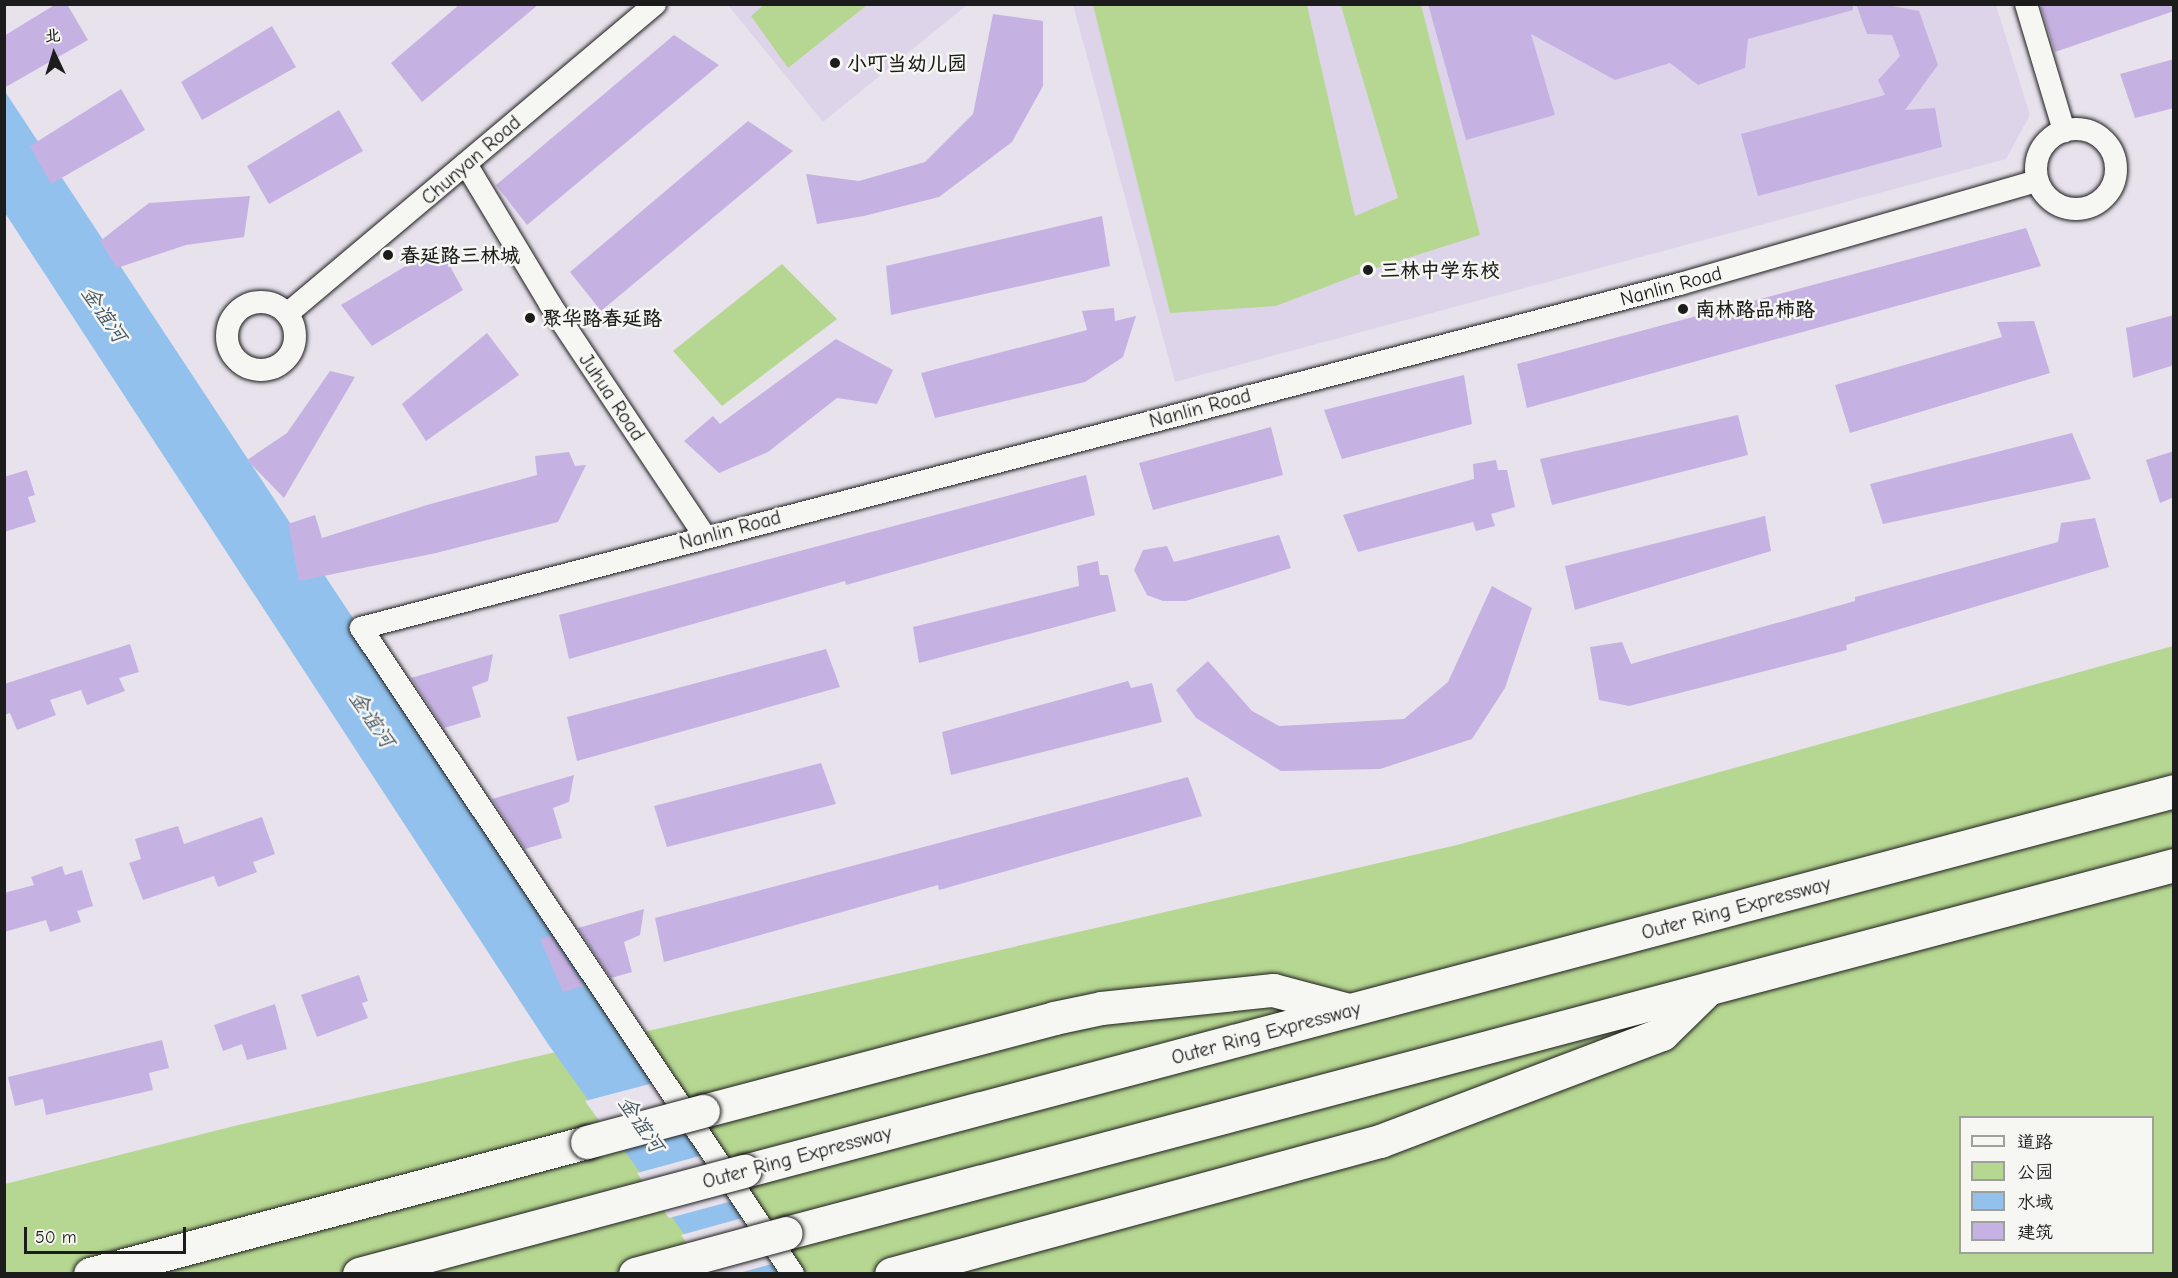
<!DOCTYPE html>
<meta charset="utf-8">
<style>
body{margin:0}
#map{position:relative;width:2178px;height:1278px;overflow:hidden;background:#e8e2ed;font-family:"Comic Neue","LXGW WenKai TC",sans-serif}
div>[style]{position:absolute}
.built>*{inset:0;background:#ded4ea}
.green>*{inset:0;background:#b6d791}
.water>*{inset:0;background:#91c1ec}
.pier>*{inset:0;background:#e8e2ed}
.building>*{inset:0;background:#c6b2e2}
.roads{filter:drop-shadow(0 0 2px #1c1c1c) drop-shadow(0 0 2px #1c1c1c)}
.minor>*{height:22px;margin:-11px;padding:0 11px;transform-origin:11px;border-radius:11px;background:#f6f6f2}
.minor>.ring{margin:-11px;padding:0;box-sizing:content-box;background:none;border:22px solid #f6f6f2;border-radius:50%}
.motorway>*{height:33px;margin:-16.5px;padding:0 16.5px;transform-origin:16.5px;border-radius:16.5px;background:#f6f6f2}
.bridges{filter:drop-shadow(0 0 2px #1c1c1c) drop-shadow(0 0 2px #1c1c1c)}
.motorway-bridge>*{height:33px;margin:-16.5px;padding:0 16.5px;transform-origin:16.5px;border-radius:16.5px;background:#f6f6f2}
.dots>*{width:16px;height:16px;translate:-50% -50%;box-sizing:border-box;border:3px solid #f6f6f2;border-radius:50%}
span{translate:-50% -50%;white-space:nowrap;text-align:center;line-height:1.15;-webkit-text-stroke:5px #f6f6f2;paint-order:stroke}
.poi-label{font-size:20px;color:#1c1c1c;font-weight:700}
.left{translate:0 -50%;text-align:left}
.street-label{font-size:20px;color:#1c1c1c}
.water-label{font-size:21px;color:#455665;font-style:italic}
.frame{position:absolute;inset:0;border:6px solid #1c1c1c;pointer-events:none}
.legend{position:absolute;left:1959px;top:1116px;width:195px;height:138px;box-sizing:border-box;background:#f6f6f2;border:2px solid #9f9f9c;margin:0;padding:8px 10px;list-style:none;font-size:18px;color:#1c1c1c}
.legend li{display:flex;align-items:center;gap:12px;height:30px}
.legend b{width:30px;border:2px solid #9f9f9c}
.north{position:absolute;left:24px;top:24px;width:60px;height:60px;-webkit-text-stroke:4px #f6f6f2;paint-order:stroke;rotate:356deg;font-size:16px;font-weight:700;line-height:24px;text-align:center;color:#1c1c1c}
.north::after{content:'';display:block;margin:auto;width:21px;height:27px;background:#1c1c1c;clip-path:polygon(50% 0,100% 100%,50% 72%,0 100%)}
.scale{position:absolute;left:24px;top:1227px;width:162px;height:27px;box-sizing:border-box;border:3px solid #1c1c1c;border-top:0;padding-left:8px;font-size:18px;line-height:21px;white-space:nowrap;color:#1c1c1c;-webkit-text-stroke:4px #f6f6f2;paint-order:stroke}
</style>
<div id="map">
<div class="built">
<i style="clip-path:polygon(728px 5px,967px 5px,823px 122px)"></i>
<i style="clip-path:polygon(1073px 5px,1996px 5px,2030px 115px,2006px 159px,1175px 382px)"></i>
</div>
<div class="green">
<i style="clip-path:polygon(764px 5px,764px 4px,867px 5px,788px 68px,751px 16px)"></i>
<i style="clip-path:polygon(1093px 5px,1307px 5px,1355px 216px,1398px 198px,1341px 6px,1421px 5px,1480px 235px,1367px 271px,1276px 306px,1170px 313px)"></i>
<i style="clip-path:polygon(782px 264px,837px 319px,722px 406px,673px 351px)"></i>
<i style="clip-path:polygon(evenodd,2173px 646px,2173px 1273px,5px 1274px,5px 1184px,230px 1127px,1457px 845px,2173px 646px,1960px 1118px,2152px 1118px,2152px 1252px,1960px 1252px,1960px 1118px)"></i>
</div>
<div class="water">
<i style="clip-path:polygon(4px 90px,629px 1036px,778px 1273px,712px 1273px,548px 1044px,5px 213px)"></i>
</div>
<div class="pier">
<i style="clip-path:polygon(661px 1081px,690px 1128px,618px 1147px,585px 1101px)"></i>
<i style="clip-path:polygon(707px 1154px,736px 1200px,669px 1218px,637px 1173px)"></i>
<i style="clip-path:polygon(746px 1217px,775px 1263px,736px 1274px,709px 1274px,681px 1235px)"></i>
</div>
<div class="building">
<i style="clip-path:polygon(56px 4px,67px 4px,88px 40px,4px 88px,4px 36px)"></i>
<i style="clip-path:polygon(460px 4px,539px 4px,422px 102px,391px 63px)"></i>
<i style="clip-path:polygon(1428px 4px,1853px 4px,1853px 10px,1748px 39px,1745px 68px,1698px 85px,1670px 63px,1615px 80px,1531px 34px,1555px 115px,1466px 140px)"></i>
<i style="clip-path:polygon(1856px 4px,1882px 4px,1919px 11px,1938px 65px,1905px 110px,1935px 108px,1942px 147px,1758px 196px,1741px 134px,1885px 95px,1878px 80px,1900px 56px,1892px 35px,1867px 34px)"></i>
<i style="clip-path:polygon(2048px 4px,2174px 4px,2174px 11px,2055px 52px,2041px 7px)"></i>
<i style="clip-path:polygon(993px 14px,1043px 21px,1043px 86px,1012px 142px,939px 197px,864px 216px,817px 224px,806px 174px,859px 181px,925px 162px,973px 114px)"></i>
<i style="clip-path:polygon(272px 26px,296px 67px,202px 120px,181px 82px)"></i>
<i style="clip-path:polygon(674px 35px,719px 65px,527px 225px,496px 185px)"></i>
<i style="clip-path:polygon(2174px 59px,2174px 108px,2135px 118px,2120px 74px)"></i>
<i style="clip-path:polygon(121px 89px,145px 130px,51px 184px,30px 146px)"></i>
<i style="clip-path:polygon(339px 110px,363px 151px,269px 204px,247px 166px)"></i>
<i style="clip-path:polygon(748px 121px,793px 151px,601px 311px,570px 272px)"></i>
<i style="clip-path:polygon(250px 196px,244px 237px,186px 245px,117px 268px,100px 241px,149px 203px)"></i>
<i style="clip-path:polygon(1102px 216px,1110px 266px,891px 315px,886px 266px)"></i>
<i style="clip-path:polygon(2026px 228px,2041px 266px,1527px 408px,1517px 364px)"></i>
<i style="clip-path:polygon(439px 246px,463px 290px,372px 346px,341px 305px)"></i>
<i style="clip-path:polygon(1114px 308px,1115px 321px,1136px 316px,1123px 357px,1085px 382px,935px 418px,921px 373px,1087px 330px,1082px 311px)"></i>
<i style="clip-path:polygon(2174px 315px,2174px 365px,2133px 378px,2126px 328px)"></i>
<i style="clip-path:polygon(2034px 321px,2050px 373px,1850px 433px,1835px 385px,2002px 337px,1997px 322px)"></i>
<i style="clip-path:polygon(487px 333px,519px 375px,426px 441px,402px 404px)"></i>
<i style="clip-path:polygon(836px 339px,893px 370px,877px 404px,837px 398px,768px 452px,719px 473px,684px 441px,713px 416px,720px 424px)"></i>
<i style="clip-path:polygon(330px 371px,355px 377px,284px 498px,247px 460px,287px 433px)"></i>
<i style="clip-path:polygon(1464px 375px,1472px 424px,1342px 459px,1324px 410px)"></i>
<i style="clip-path:polygon(1738px 415px,1748px 455px,1552px 505px,1540px 459px)"></i>
<i style="clip-path:polygon(1271px 427px,1283px 475px,1153px 510px,1139px 463px)"></i>
<i style="clip-path:polygon(2072px 433px,2091px 479px,1883px 524px,1870px 484px)"></i>
<i style="clip-path:polygon(2174px 451px,2174px 497px,2160px 503px,2146px 460px)"></i>
<i style="clip-path:polygon(569px 452px,575px 466px,586px 465px,558px 522px,436px 553px,299px 581px,288px 524px,315px 515px,322px 538px,427px 505px,537px 475px,535px 456px)"></i>
<i style="clip-path:polygon(1496px 460px,1498px 470px,1507px 470px,1515px 507px,1491px 514px,1495px 526px,1476px 531px,1473px 522px,1358px 552px,1343px 515px,1474px 479px,1473px 464px)"></i>
<i style="clip-path:polygon(27px 470px,35px 495px,28px 497px,36px 522px,4px 532px,4px 477px)"></i>
<i style="clip-path:polygon(1086px 475px,1095px 515px,846px 585px,845px 581px,569px 659px,559px 615px)"></i>
<i style="clip-path:polygon(1765px 516px,1771px 551px,1575px 610px,1565px 566px)"></i>
<i style="clip-path:polygon(2095px 518px,2109px 567px,1846px 645px,1847px 650px,1629px 706px,1599px 700px,1590px 647px,1622px 642px,1631px 664px,1855px 601px,1855px 597px,2058px 542px,2061px 523px)"></i>
<i style="clip-path:polygon(1279px 535px,1291px 568px,1186px 601px,1163px 601px,1147px 595px,1134px 570px,1143px 550px,1167px 546px,1174px 562px)"></i>
<i style="clip-path:polygon(1098px 561px,1100px 575px,1108px 575px,1116px 611px,919px 663px,913px 627px,1079px 586px,1077px 566px)"></i>
<i style="clip-path:polygon(1492px 586px,1532px 608px,1505px 688px,1472px 739px,1380px 769px,1281px 771px,1196px 718px,1176px 690px,1208px 661px,1252px 711px,1279px 726px,1404px 719px,1448px 682px)"></i>
<i style="clip-path:polygon(130px 644px,139px 672px,119px 678px,125px 691px,87px 705px,81px 690px,50px 700px,56px 715px,17px 730px,10px 713px,4px 715px,4px 684px)"></i>
<i style="clip-path:polygon(826px 649px,840px 687px,577px 761px,567px 717px)"></i>
<i style="clip-path:polygon(493px 654px,488px 681px,472px 687px,481px 717px,444px 728px,411px 678px)"></i>
<i style="clip-path:polygon(1128px 681px,1131px 688px,1152px 683px,1162px 722px,951px 775px,942px 732px)"></i>
<i style="clip-path:polygon(821px 763px,836px 804px,667px 847px,654px 806px)"></i>
<i style="clip-path:polygon(574px 775px,569px 802px,553px 808px,562px 838px,525px 849px,492px 799px)"></i>
<i style="clip-path:polygon(1188px 777px,1202px 816px,939px 890px,938px 885px,664px 962px,655px 918px)"></i>
<i style="clip-path:polygon(262px 817px,275px 854px,253px 862px,257px 872px,218px 887px,214px 876px,143px 900px,129px 863px,141px 859px,135px 839px,178px 826px,184px 844px)"></i>
<i style="clip-path:polygon(62px 866px,65px 875px,82px 870px,93px 906px,77px 911px,81px 922px,50px 932px,46px 920px,4px 932px,4px 893px,34px 885px,31px 877px)"></i>
<i style="clip-path:polygon(644px 909px,640px 935px,624px 942px,632px 972px,611px 978px,578px 928px)"></i>
<i style="clip-path:polygon(551px 936px,584px 986px,563px 992px,540px 939px)"></i>
<i style="clip-path:polygon(359px 975px,368px 1001px,362px 1003px,368px 1018px,317px 1037px,301px 995px)"></i>
<i style="clip-path:polygon(275px 1004px,287px 1049px,247px 1060px,242px 1044px,223px 1051px,214px 1025px)"></i>
<i style="clip-path:polygon(162px 1040px,169px 1068px,149px 1073px,153px 1090px,46px 1115px,43px 1099px,15px 1106px,8px 1077px)"></i>
</div>
<div class="roads">
<div class="minor">
<i style="left:2026px;top:4px;width:133px;rotate:73.3deg"></i>
<i class="ring" style="left:2036px;top:129px;width:58px;height:58px"></i>
<i style="left:466px;top:164px;width:163px;rotate:59deg"></i>
<i style="left:550px;top:304px;width:279px;rotate:56.3deg"></i>
<i class="ring" style="left:227px;top:302px;width:46px;height:46px"></i>
<i style="left:287px;top:314px;width:481px;rotate:-40.1deg"></i>
<i style="left:793px;top:1274px;width:777px;rotate:-123.77deg"></i>
<i style="left:361px;top:628px;width:1363px;rotate:-14.62deg"></i>
<i style="left:1680px;top:284px;width:372px;rotate:-16.1deg"></i>
</div>
<div class="motorway">
<i style="left:703px;top:1111px;width:363px;rotate:-14.8deg"></i>
<i style="left:1054px;top:1018px;width:48px;rotate:-12deg"></i>
<i style="left:1101px;top:1008px;width:173px;rotate:-6deg"></i>
<i style="left:1273px;top:990px;width:78px;rotate:14.9deg"></i>
<i style="left:744px;top:1171px;width:1480px;rotate:-14.88deg"></i>
<i style="left:786px;top:1233px;width:1436px;rotate:-14.85deg"></i>
<i style="left:90px;top:1274px;width:514px;rotate:-14.87deg"></i>
<i style="left:891px;top:1274px;width:507px;rotate:-15.22deg"></i>
<i style="left:1380px;top:1141px;width:302px;rotate:-20.8deg"></i>
<i style="left:1662px;top:1034px;width:63px;rotate:-44.4deg"></i>
</div>
</div>
<div class="bridges">
<div class="motorway-bridge">
<i style="left:587px;top:1142px;width:120px;rotate:-15deg"></i>
<i style="left:359px;top:1274px;width:399px;rotate:-15deg"></i>
<i style="left:635px;top:1274px;width:156px;rotate:-15.2deg"></i>
</div>
</div>
<div class="dots">
<i style="left:835px;top:63px;background:#1c1c1c"></i>
<i style="left:388px;top:255px;background:#1c1c1c"></i>
<i style="left:1368px;top:270px;background:#1c1c1c"></i>
<i style="left:1683px;top:309px;background:#1c1c1c"></i>
<i style="left:530px;top:318px;background:#1c1c1c"></i>
</div>
<div class="poi-label">
<span class="left" style="left:847px;top:63px">小叮当幼儿园</span>
<span class="left" style="left:400px;top:255px">春延路三林城</span>
<span class="left" style="left:1380px;top:270px">三林中学东校</span>
<span class="left" style="left:1695px;top:309px">南林路品柿路</span>
<span class="left" style="left:542px;top:318px">聚华路春延路</span>
</div>
<div class="street-label">
<span style="left:471px;top:160px;rotate:-41deg">Chunyan Road</span>
<span style="left:1671px;top:286px;rotate:-15deg">Nanlin Road</span>
<span style="left:612px;top:397px;rotate:56deg">Juhua Road</span>
<span style="left:1200px;top:408px;rotate:-15deg">Nanlin Road</span>
<span style="left:730px;top:530px;rotate:-15deg">Nanlin Road</span>
<span style="left:1736px;top:908px;rotate:-15deg">Outer Ring Expressway</span>
<span style="left:1266px;top:1033px;rotate:-15deg">Outer Ring Expressway</span>
<span style="left:797px;top:1157px;rotate:-15deg">Outer Ring Expressway</span>
</div>
<div class="water-label">
<span style="left:104px;top:314px;rotate:56deg">金谊河</span>
<span style="left:372px;top:719px;rotate:56deg">金谊河</span>
<span style="left:641px;top:1124px;rotate:56deg">金谊河</span>
</div>
<div class="frame"></div>
<ul class="legend">
<li><b style="height:8px;background:#f6f6f2"></b>道路</li>
<li><b style="height:16px;background:#b6d791"></b>公园</li>
<li><b style="height:16px;background:#91c1ec"></b>水域</li>
<li><b style="height:16px;background:#c6b2e2"></b>建筑</li>
</ul>
<div class="north">北</div>
<div class="scale">50 m</div>
</div>
